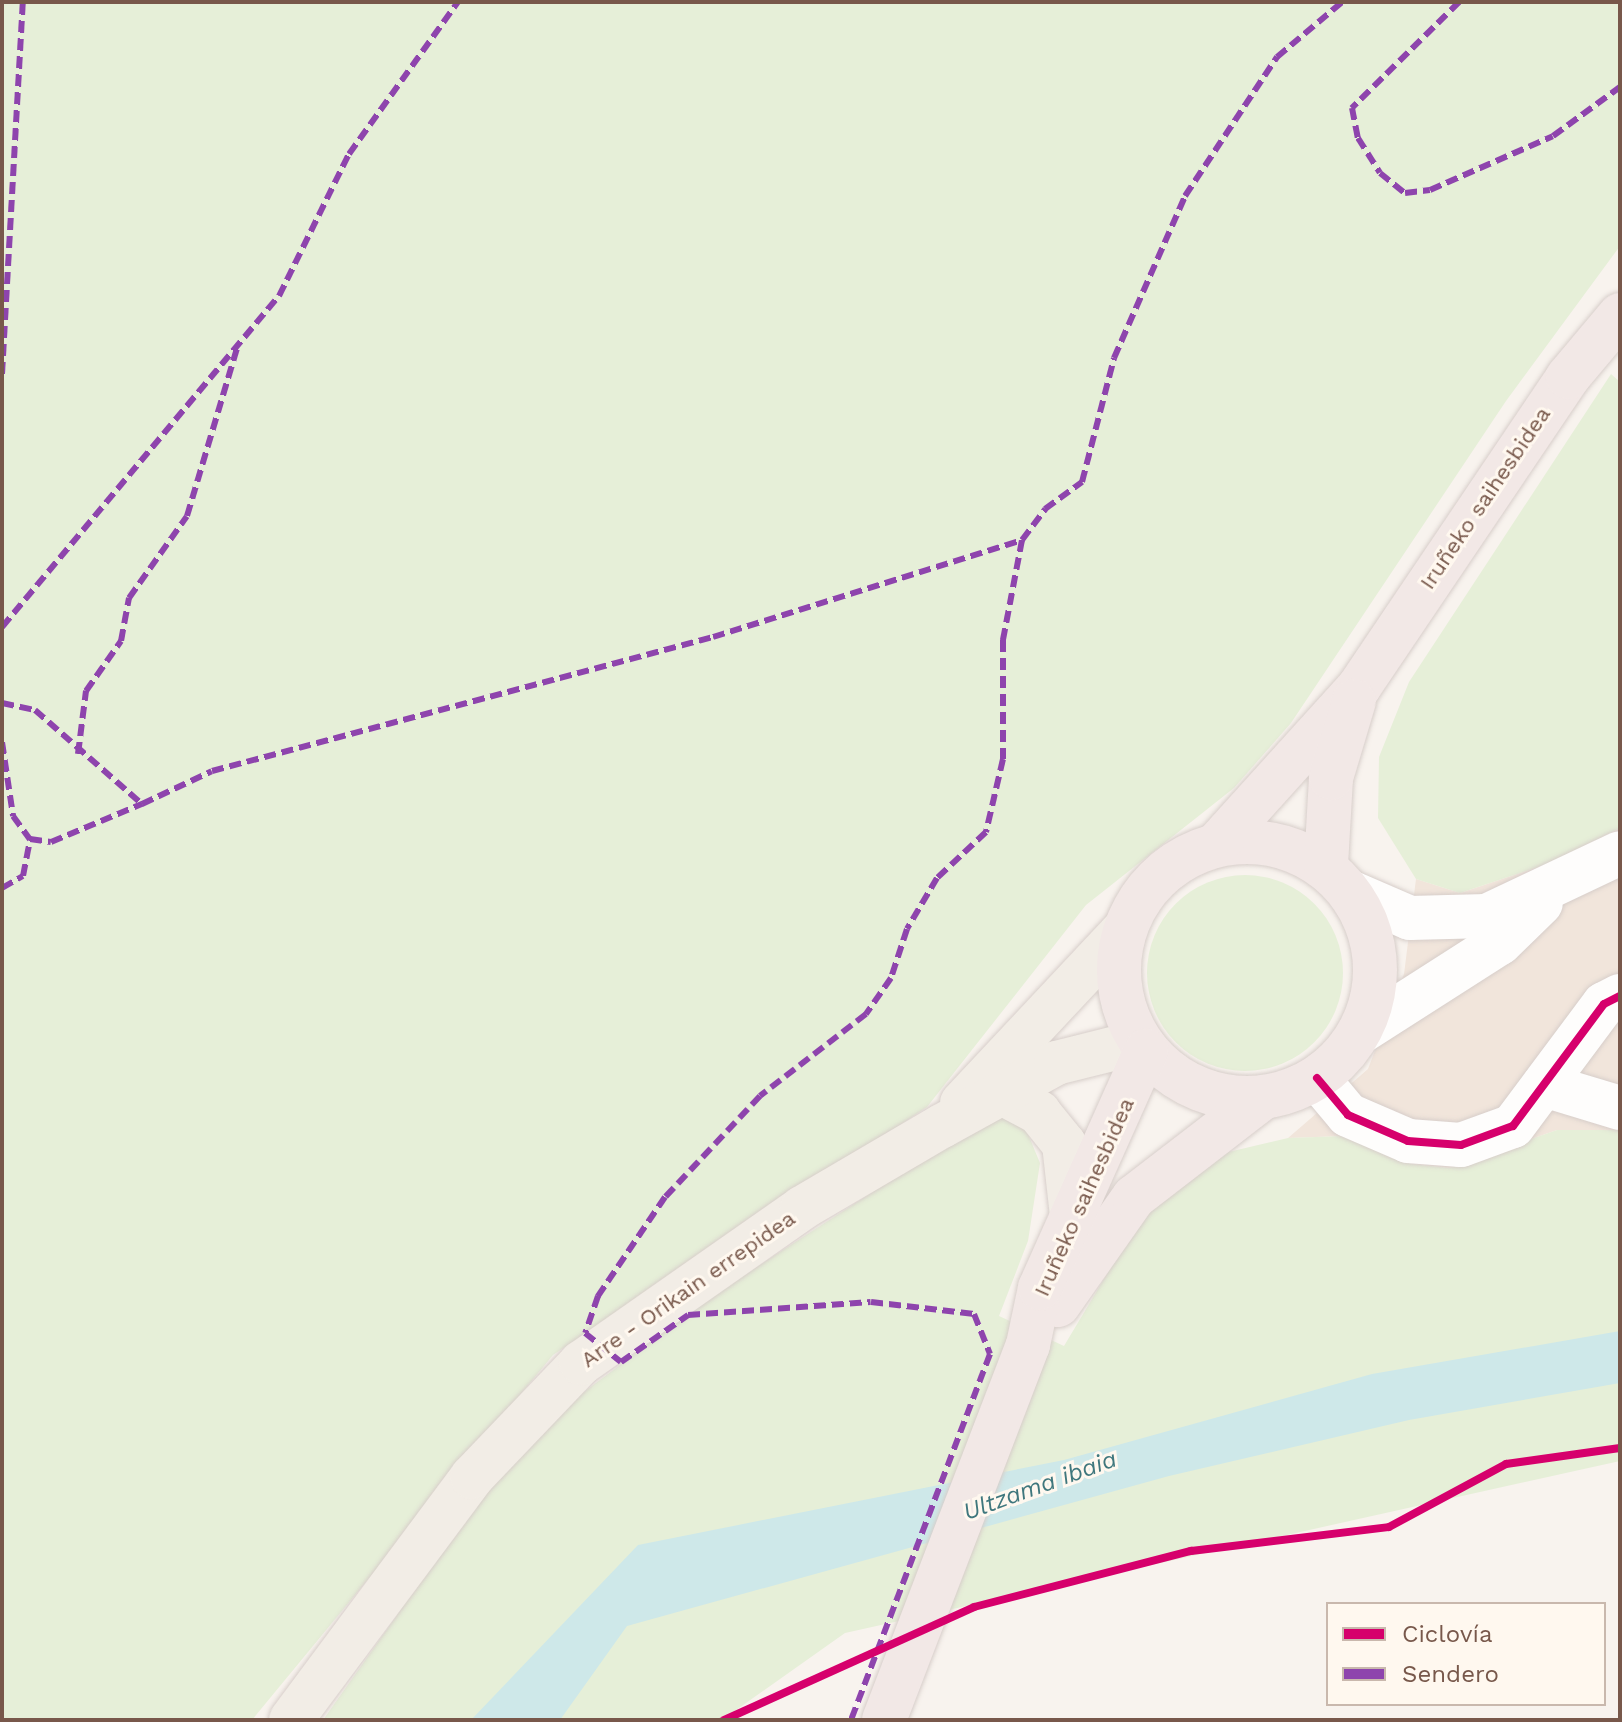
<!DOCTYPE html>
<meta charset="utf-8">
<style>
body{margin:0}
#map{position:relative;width:1622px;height:1722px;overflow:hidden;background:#f8f3ee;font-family:"Work Sans",sans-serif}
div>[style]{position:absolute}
.residential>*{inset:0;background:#f1e5db}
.green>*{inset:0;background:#e6efd8}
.round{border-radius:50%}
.water>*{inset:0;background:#cee8e9}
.roads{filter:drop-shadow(0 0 2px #d7ceca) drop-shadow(0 0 2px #d7ceca)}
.minor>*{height:44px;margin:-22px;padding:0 22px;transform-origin:22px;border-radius:22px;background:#fefdfc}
.major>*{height:44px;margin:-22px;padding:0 22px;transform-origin:22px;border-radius:22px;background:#f2ede6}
.highway>*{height:44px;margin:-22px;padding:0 22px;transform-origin:22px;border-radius:22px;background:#f2e8e6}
.highway>.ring{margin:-22px;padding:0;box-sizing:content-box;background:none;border:44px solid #f2e8e6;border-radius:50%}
.quiet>*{height:6px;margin-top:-3px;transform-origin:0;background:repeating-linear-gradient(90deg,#8e44ad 0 12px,transparent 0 18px)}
.cycleway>*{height:8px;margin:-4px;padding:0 4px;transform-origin:4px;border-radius:4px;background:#d6006c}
span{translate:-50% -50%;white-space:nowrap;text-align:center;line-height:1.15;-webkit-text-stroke:6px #fff8ef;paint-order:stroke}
.street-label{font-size:22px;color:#78584b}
.water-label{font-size:24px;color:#3f777d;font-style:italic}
.frame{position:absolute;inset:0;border:4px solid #78584b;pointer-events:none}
.legend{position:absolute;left:1326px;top:1602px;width:280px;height:104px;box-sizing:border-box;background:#fff8ef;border:2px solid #c9b8ad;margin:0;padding:10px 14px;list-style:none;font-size:24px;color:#78584b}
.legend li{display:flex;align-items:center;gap:16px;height:40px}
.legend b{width:40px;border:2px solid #c9b8ad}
</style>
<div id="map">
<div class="residential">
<i style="clip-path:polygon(1620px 828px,1620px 1130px,1557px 1130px,1449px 1168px,1413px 1164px,1344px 1136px,1288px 1138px,1368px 1069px,1404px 974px,1416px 879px,1460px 893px,1547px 864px)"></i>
</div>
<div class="green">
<i style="clip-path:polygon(2px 2px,1620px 2px,1620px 246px,1506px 401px,1291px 723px,1234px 788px,1086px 905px,927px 1107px,553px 1355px,252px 1720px,2px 1720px)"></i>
<i style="clip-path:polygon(1611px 374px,1620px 382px,1620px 828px,1547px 864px,1460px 893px,1416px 879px,1378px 818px,1379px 757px,1409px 682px)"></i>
<i class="round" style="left:1147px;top:875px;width:196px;height:196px"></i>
<i style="clip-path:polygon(995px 1113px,1025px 1127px,1040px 1163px,1028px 1241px,999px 1316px,1064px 1346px,1147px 1207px,1220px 1154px,1288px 1138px,1344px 1136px,1412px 1164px,1449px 1168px,1557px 1130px,1620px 1130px,1620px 1461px,845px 1633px,722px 1720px,323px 1720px,474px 1506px,565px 1406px,721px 1290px)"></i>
</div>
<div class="water">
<i style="clip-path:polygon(1620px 1331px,1620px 1383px,1409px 1420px,1169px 1476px,627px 1626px,560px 1720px,471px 1720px,638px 1545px,1064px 1460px,1372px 1374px)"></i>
</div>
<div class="roads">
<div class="minor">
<i style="left:1352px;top:893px;width:63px;rotate:23.3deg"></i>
<i style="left:1410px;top:918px;width:77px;rotate:-1.5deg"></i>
<i style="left:1487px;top:916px;width:147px;rotate:-25.3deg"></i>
<i style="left:1359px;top:1033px;width:167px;rotate:-32.6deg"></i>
<i style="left:1500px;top:943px;width:57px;rotate:-44.3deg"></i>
<i style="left:1317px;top:1078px;width:48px;rotate:50deg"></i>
<i style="left:1348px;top:1115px;width:65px;rotate:23.4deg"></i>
<i style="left:1408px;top:1141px;width:53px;rotate:4.3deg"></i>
<i style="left:1461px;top:1145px;width:55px;rotate:-20.1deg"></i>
<i style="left:1513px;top:1126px;width:152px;rotate:-53.3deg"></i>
<i style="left:1604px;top:1004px;width:18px;rotate:-27deg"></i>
<i style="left:1544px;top:1085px;width:79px;rotate:16.8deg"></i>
</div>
<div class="major">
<i style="left:1004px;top:1094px;width:40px;rotate:28deg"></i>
<i style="left:1039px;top:1113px;width:40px;rotate:51deg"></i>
<i style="left:1064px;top:1144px;width:71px;rotate:83.6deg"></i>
<i style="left:962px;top:1103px;width:236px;rotate:-46.9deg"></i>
<i style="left:291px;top:1720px;width:303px;rotate:-53.3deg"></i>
<i style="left:472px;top:1477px;width:158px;rotate:-46.3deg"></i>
<i style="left:581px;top:1363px;width:270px;rotate:-35deg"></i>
<i style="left:802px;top:1208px;width:162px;rotate:-30.4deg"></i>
<i style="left:942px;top:1126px;width:130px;rotate:-28.9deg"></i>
<i style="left:1056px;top:1063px;width:87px;rotate:-14deg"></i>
</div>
<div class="highway">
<i class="ring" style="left:1119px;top:842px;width:212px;height:212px"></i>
<i style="left:1219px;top:842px;width:209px;rotate:-47.9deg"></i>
<i style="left:1359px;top:687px;width:374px;rotate:-56deg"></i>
<i style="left:1568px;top:377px;width:81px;rotate:-50deg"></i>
<i style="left:1326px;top:865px;width:87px;rotate:-86.7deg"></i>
<i style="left:1331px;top:778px;width:80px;rotate:-73.4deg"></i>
<i style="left:1058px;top:1305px;width:132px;rotate:-54.9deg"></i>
<i style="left:1134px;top:1197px;width:164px;rotate:-37.6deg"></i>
<i style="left:884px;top:1720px;width:402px;rotate:-69deg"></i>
<i style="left:1028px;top:1345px;width:58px;rotate:-78.1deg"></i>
<i style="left:1040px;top:1288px;width:260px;rotate:-65.9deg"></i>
</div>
</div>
<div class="quiet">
<i style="left:1459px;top:2px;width:151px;rotate:135.3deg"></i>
<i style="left:1352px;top:108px;width:31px;rotate:79deg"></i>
<i style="left:1358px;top:138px;width:41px;rotate:57.8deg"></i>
<i style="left:1380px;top:173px;width:32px;rotate:39deg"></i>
<i style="left:1405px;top:193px;width:25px;rotate:-7deg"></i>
<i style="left:1430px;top:190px;width:134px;rotate:-23.7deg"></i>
<i style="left:1553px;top:136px;width:83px;rotate:-36.2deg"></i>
<i style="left:2px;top:374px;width:373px;rotate:-86.8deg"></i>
<i style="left:1022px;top:540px;width:39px;rotate:-53deg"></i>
<i style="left:1045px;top:509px;width:46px;rotate:-36.1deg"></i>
<i style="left:1082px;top:482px;width:128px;rotate:-75.5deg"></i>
<i style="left:1114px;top:358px;width:177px;rotate:-66.3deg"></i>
<i style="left:1185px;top:196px;width:167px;rotate:-56.5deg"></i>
<i style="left:1277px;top:57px;width:85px;rotate:-40.2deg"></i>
<i style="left:2px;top:627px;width:432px;rotate:-50.1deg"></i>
<i style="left:279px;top:296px;width:158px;rotate:-63.8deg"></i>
<i style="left:349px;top:154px;width:187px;rotate:-54.4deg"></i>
<i style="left:2px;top:703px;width:34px;rotate:12deg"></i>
<i style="left:35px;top:710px;width:142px;rotate:41.3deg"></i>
<i style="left:142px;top:804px;width:77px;rotate:-25.2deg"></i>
<i style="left:212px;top:771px;width:519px;rotate:-14.97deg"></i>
<i style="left:713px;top:637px;width:324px;rotate:-17.4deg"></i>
<i style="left:1022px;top:540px;width:102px;rotate:100.8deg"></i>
<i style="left:1003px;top:640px;width:119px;rotate:90deg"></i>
<i style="left:1003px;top:759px;width:75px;rotate:103.1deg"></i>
<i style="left:986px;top:832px;width:67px;rotate:136.8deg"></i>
<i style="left:937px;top:878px;width:59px;rotate:120.5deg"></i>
<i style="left:907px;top:929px;width:52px;rotate:108.1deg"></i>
<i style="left:891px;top:978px;width:44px;rotate:124.8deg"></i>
<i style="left:866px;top:1014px;width:134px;rotate:142.3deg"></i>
<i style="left:760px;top:1096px;width:139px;rotate:133.2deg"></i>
<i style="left:665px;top:1197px;width:120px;rotate:124.1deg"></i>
<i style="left:598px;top:1296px;width:39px;rotate:109deg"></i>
<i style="left:585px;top:1333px;width:46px;rotate:38.9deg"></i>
<i style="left:621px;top:1362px;width:82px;rotate:-35deg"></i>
<i style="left:688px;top:1315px;width:183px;rotate:-4.1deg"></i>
<i style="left:871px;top:1302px;width:104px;rotate:6.6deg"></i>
<i style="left:974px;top:1314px;width:43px;rotate:68.2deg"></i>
<i style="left:990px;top:1354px;width:392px;rotate:110.8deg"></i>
<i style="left:2px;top:742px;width:75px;rotate:81.5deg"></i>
<i style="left:13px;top:816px;width:29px;rotate:54deg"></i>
<i style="left:30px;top:839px;width:21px;rotate:8deg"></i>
<i style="left:51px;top:842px;width:99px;rotate:-22.7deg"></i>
<i style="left:78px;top:754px;width:64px;rotate:-82.8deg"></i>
<i style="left:86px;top:691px;width:61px;rotate:-55deg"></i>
<i style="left:121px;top:641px;width:44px;rotate:-79.5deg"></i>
<i style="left:129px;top:598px;width:100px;rotate:-54.7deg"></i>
<i style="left:187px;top:516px;width:178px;rotate:-73.4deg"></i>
<i style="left:2px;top:888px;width:24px;rotate:-30deg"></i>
<i style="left:23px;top:876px;width:38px;rotate:-79deg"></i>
</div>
<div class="cycleway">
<i style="left:1317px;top:1078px;width:48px;rotate:50deg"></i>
<i style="left:1348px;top:1115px;width:65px;rotate:23.4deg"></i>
<i style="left:1408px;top:1141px;width:53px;rotate:4.3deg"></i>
<i style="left:1461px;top:1145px;width:55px;rotate:-20.1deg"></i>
<i style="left:1513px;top:1126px;width:152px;rotate:-53.3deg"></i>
<i style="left:1604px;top:1004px;width:18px;rotate:-27deg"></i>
<i style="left:724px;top:1720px;width:274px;rotate:-24.3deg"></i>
<i style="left:974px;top:1607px;width:224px;rotate:-14.5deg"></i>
<i style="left:1191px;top:1551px;width:199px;rotate:-6.9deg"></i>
<i style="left:1389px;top:1527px;width:133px;rotate:-28.3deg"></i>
<i style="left:1506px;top:1464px;width:115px;rotate:-8deg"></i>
</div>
<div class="street-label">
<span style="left:1485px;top:498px;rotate:-56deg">Iruñeko saihesbidea</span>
<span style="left:1084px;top:1197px;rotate:-66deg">Iruñeko saihesbidea</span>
<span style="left:688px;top:1289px;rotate:-35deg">Arre - Orikain errepidea</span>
</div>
<div class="water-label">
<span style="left:1040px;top:1486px;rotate:-20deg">Ultzama ibaia</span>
</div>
<div class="frame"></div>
<ul class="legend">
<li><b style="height:10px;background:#d6006c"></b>Ciclovía</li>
<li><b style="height:10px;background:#8e44ad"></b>Sendero</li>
</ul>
</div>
